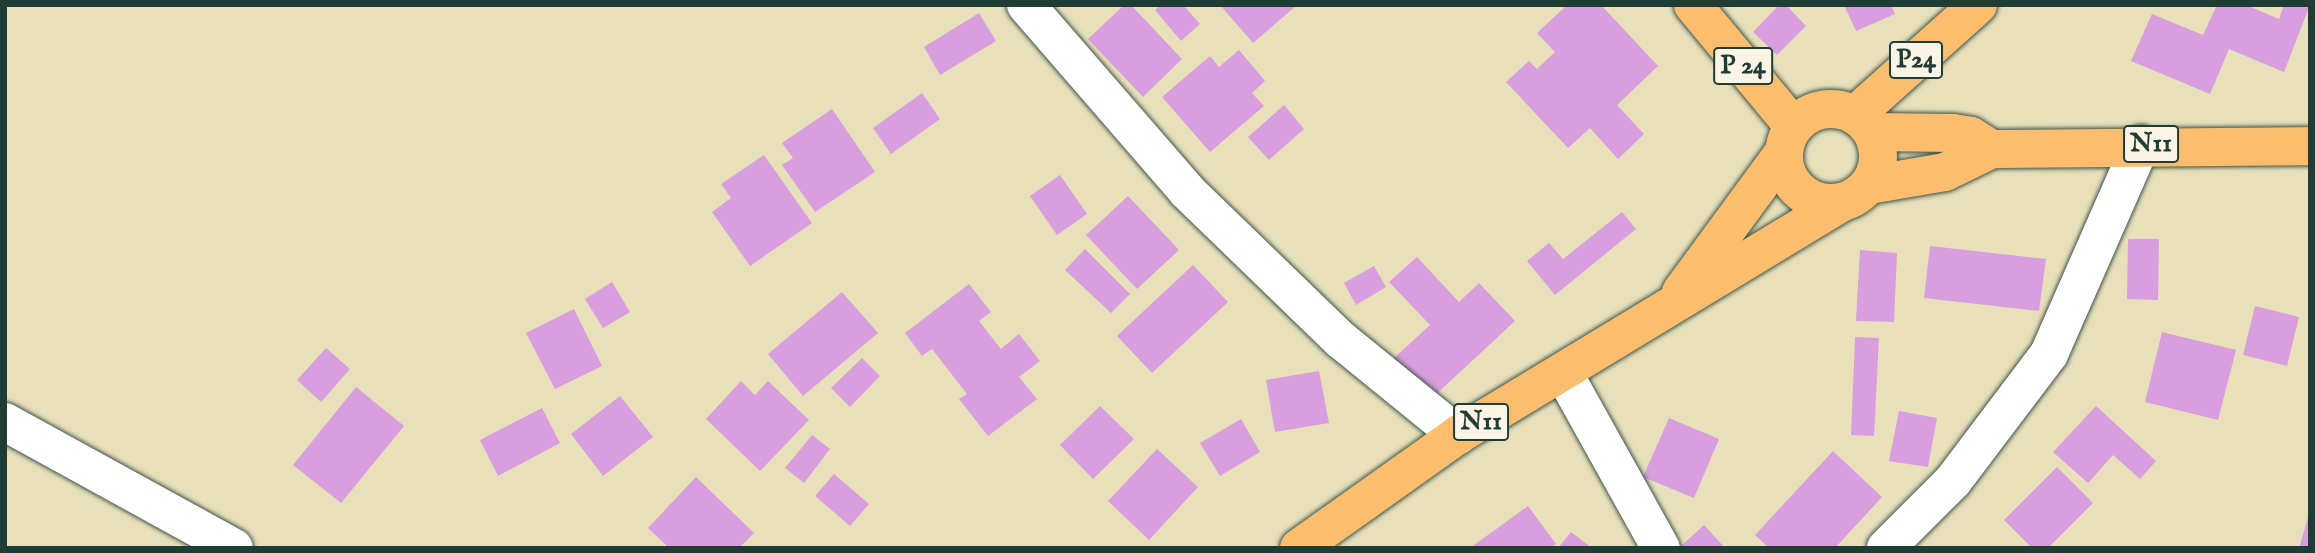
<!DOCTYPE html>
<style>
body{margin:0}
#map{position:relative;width:2315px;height:553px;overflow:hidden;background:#e8e0bb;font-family:"IM FELL English",serif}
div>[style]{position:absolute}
.building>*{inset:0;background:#d89edd}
.roads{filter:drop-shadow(0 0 2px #3d5548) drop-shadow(0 0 2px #3d5548)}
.minor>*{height:38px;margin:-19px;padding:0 19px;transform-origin:19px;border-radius:19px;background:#fff}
.major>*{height:38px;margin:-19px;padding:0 19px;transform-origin:19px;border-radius:19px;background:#fcbd6f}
.highway>*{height:38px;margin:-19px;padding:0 19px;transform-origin:19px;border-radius:19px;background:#fcbd6f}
.highway>.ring{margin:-19px;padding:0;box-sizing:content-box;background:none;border:38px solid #fcbd6f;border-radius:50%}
span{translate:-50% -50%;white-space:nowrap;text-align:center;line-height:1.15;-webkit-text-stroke:6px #fcf5e5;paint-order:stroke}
.shield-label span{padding:2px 5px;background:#fcf5e5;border:2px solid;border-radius:5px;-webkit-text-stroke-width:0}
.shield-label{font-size:26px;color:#1f3d34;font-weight:700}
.frame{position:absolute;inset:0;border:7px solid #1f3d34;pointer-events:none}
</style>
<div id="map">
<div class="building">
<i style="clip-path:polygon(1124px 5px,1131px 5px,1182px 59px,1143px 97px,1088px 39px)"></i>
<i style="clip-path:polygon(1161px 5px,1183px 5px,1200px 24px,1181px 41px,1155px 10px)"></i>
<i style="clip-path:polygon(1220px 5px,1297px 5px,1253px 43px)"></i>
<i style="clip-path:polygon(1567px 5px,1601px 5px,1658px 66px,1617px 105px,1644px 134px,1618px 159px,1590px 128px,1568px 148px,1506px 82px,1529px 61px,1537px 69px,1555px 52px,1537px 33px)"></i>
<i style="clip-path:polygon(1779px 5px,1786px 5px,1806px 26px,1777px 55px,1753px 32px)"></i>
<i style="clip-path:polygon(1844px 5px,1891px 5px,1895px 14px,1856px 31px)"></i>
<i style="clip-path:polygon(2217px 5px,2246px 5px,2279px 19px,2284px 5px,2310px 5px,2284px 72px,2229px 49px,2210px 94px,2131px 61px,2152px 14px,2203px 35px)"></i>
<i style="clip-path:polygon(979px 13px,996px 41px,940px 75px,924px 47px)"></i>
<i style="clip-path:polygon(1239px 50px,1265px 81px,1252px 93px,1264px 106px,1210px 152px,1162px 97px,1210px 56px,1219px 67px)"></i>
<i style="clip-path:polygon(922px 93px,940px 119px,891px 154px,873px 128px)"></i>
<i style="clip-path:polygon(1284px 105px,1304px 129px,1269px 160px,1248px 137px)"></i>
<i style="clip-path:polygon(832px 109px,875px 172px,815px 212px,782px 165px,793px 158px,782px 143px)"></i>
<i style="clip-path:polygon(764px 155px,812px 223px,750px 266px,712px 212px,731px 198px,721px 184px)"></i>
<i style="clip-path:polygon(1060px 175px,1087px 214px,1057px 235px,1030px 196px)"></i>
<i style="clip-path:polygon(1128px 196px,1179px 250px,1137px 289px,1086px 235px)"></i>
<i style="clip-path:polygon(1622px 212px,1636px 229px,1555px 295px,1527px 261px,1549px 243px,1563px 259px)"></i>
<i style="clip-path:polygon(2128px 239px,2159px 239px,2158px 300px,2127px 299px)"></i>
<i style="clip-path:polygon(1930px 246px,2046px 259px,2039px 311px,1924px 298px)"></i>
<i style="clip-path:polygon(1085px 249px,1130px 294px,1111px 313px,1065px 270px)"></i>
<i style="clip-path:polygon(1860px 250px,1897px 253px,1894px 322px,1856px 321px)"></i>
<i style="clip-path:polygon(1417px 257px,1459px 302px,1479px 283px,1515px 321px,1431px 399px,1393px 359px,1430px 325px,1389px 282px)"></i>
<i style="clip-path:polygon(1193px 265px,1228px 302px,1152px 373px,1117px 336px)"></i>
<i style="clip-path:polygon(1374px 266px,1386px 287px,1356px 305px,1344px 283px)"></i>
<i style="clip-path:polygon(612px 282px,630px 312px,603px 328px,585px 299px)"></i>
<i style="clip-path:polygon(969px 284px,991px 312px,979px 321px,1001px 349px,1019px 334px,1040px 361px,1019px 377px,1037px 399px,988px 436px,959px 399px,967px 394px,932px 349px,922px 356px,905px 333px)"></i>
<i style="clip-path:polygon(842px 292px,878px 333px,803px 396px,768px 354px)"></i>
<i style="clip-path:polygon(2255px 306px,2299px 317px,2287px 366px,2243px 355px)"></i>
<i style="clip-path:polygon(574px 309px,602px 366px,555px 389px,526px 333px)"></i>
<i style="clip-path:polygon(2162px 332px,2236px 350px,2218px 420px,2145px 402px)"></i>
<i style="clip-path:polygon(1855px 337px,1879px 338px,1874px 436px,1851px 435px)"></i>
<i style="clip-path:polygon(326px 348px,350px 369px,321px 402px,297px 380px)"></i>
<i style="clip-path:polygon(862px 358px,880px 376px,850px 407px,831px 388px)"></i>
<i style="clip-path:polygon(1319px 371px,1329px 423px,1275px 432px,1266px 380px)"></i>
<i style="clip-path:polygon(741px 381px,755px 395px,768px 381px,809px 420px,760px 471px,706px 419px)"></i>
<i style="clip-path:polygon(356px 387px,404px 426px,341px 503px,293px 465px)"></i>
<i style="clip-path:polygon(620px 396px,653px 437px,603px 476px,571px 434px)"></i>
<i style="clip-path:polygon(1100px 406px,1134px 439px,1093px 479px,1060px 445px)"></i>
<i style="clip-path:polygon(2096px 406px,2156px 461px,2140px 479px,2113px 455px,2088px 483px,2053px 452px)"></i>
<i style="clip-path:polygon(542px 408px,560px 443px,498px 476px,480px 440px)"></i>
<i style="clip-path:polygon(1899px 411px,1937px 418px,1928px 467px,1889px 461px)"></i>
<i style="clip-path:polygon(1669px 418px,1719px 439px,1694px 498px,1643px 477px)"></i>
<i style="clip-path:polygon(1241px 419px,1260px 452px,1220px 476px,1200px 443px)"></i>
<i style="clip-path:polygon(812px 435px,830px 449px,804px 483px,785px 468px)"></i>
<i style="clip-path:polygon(1157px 449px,1198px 487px,1149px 540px,1108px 501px)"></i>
<i style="clip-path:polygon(1833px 451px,1882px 497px,1835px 548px,1769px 548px,1755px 535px)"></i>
<i style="clip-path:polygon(2057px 467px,2093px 503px,2048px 548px,2032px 548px,2004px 520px)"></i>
<i style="clip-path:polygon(834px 474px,869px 504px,850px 526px,815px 496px)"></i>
<i style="clip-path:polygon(696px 477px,754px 533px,739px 548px,669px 548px,648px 528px)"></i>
<i style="clip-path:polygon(1528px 506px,1556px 544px,1550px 548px,1470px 548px)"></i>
<i style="clip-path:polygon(2309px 514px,2310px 548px,2299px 548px)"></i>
<i style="clip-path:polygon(1704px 525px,1725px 548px,1681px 546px)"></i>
<i style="clip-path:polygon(1571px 532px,1592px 548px,1558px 548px)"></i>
</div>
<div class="roads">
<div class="minor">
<i style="left:1026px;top:5px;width:246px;rotate:49.1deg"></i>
<i style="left:1187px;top:191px;width:214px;rotate:44.1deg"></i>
<i style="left:1341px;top:340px;width:151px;rotate:39.1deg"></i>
<i style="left:1564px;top:374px;width:199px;rotate:60.9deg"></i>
<i style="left:5px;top:422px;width:261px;rotate:28.8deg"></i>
<i style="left:1886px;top:548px;width:95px;rotate:-45deg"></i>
<i style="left:1953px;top:481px;width:159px;rotate:-52.9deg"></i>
<i style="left:2049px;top:354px;width:229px;rotate:-66.3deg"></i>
</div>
<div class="major">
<i style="left:1693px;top:5px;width:157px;rotate:50.4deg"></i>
<i style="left:1855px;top:115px;width:165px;rotate:-41.8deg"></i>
</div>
<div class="highway">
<i class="ring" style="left:1784px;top:109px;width:56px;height:56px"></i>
<i style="left:1872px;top:132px;width:81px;rotate:0.7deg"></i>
<i style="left:1953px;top:133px;width:18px;rotate:9deg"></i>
<i style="left:1971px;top:136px;width:25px;rotate:32deg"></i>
<i style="left:1869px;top:185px;width:77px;rotate:-9.7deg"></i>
<i style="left:1945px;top:172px;width:52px;rotate:-26.1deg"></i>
<i style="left:1992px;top:149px;width:318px;rotate:-0.5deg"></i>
<i style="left:1681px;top:292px;width:174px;rotate:-53.7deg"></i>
<i style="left:1299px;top:548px;width:195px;rotate:-35.4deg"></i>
<i style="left:1458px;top:435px;width:448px;rotate:-31.2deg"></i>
</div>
</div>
<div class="shield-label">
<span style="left:1916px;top:60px">P24</span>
<span style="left:1743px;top:66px">P 24</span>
<span style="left:2151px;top:144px">N11</span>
<span style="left:1481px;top:422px">N11</span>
</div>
<div class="frame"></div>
</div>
